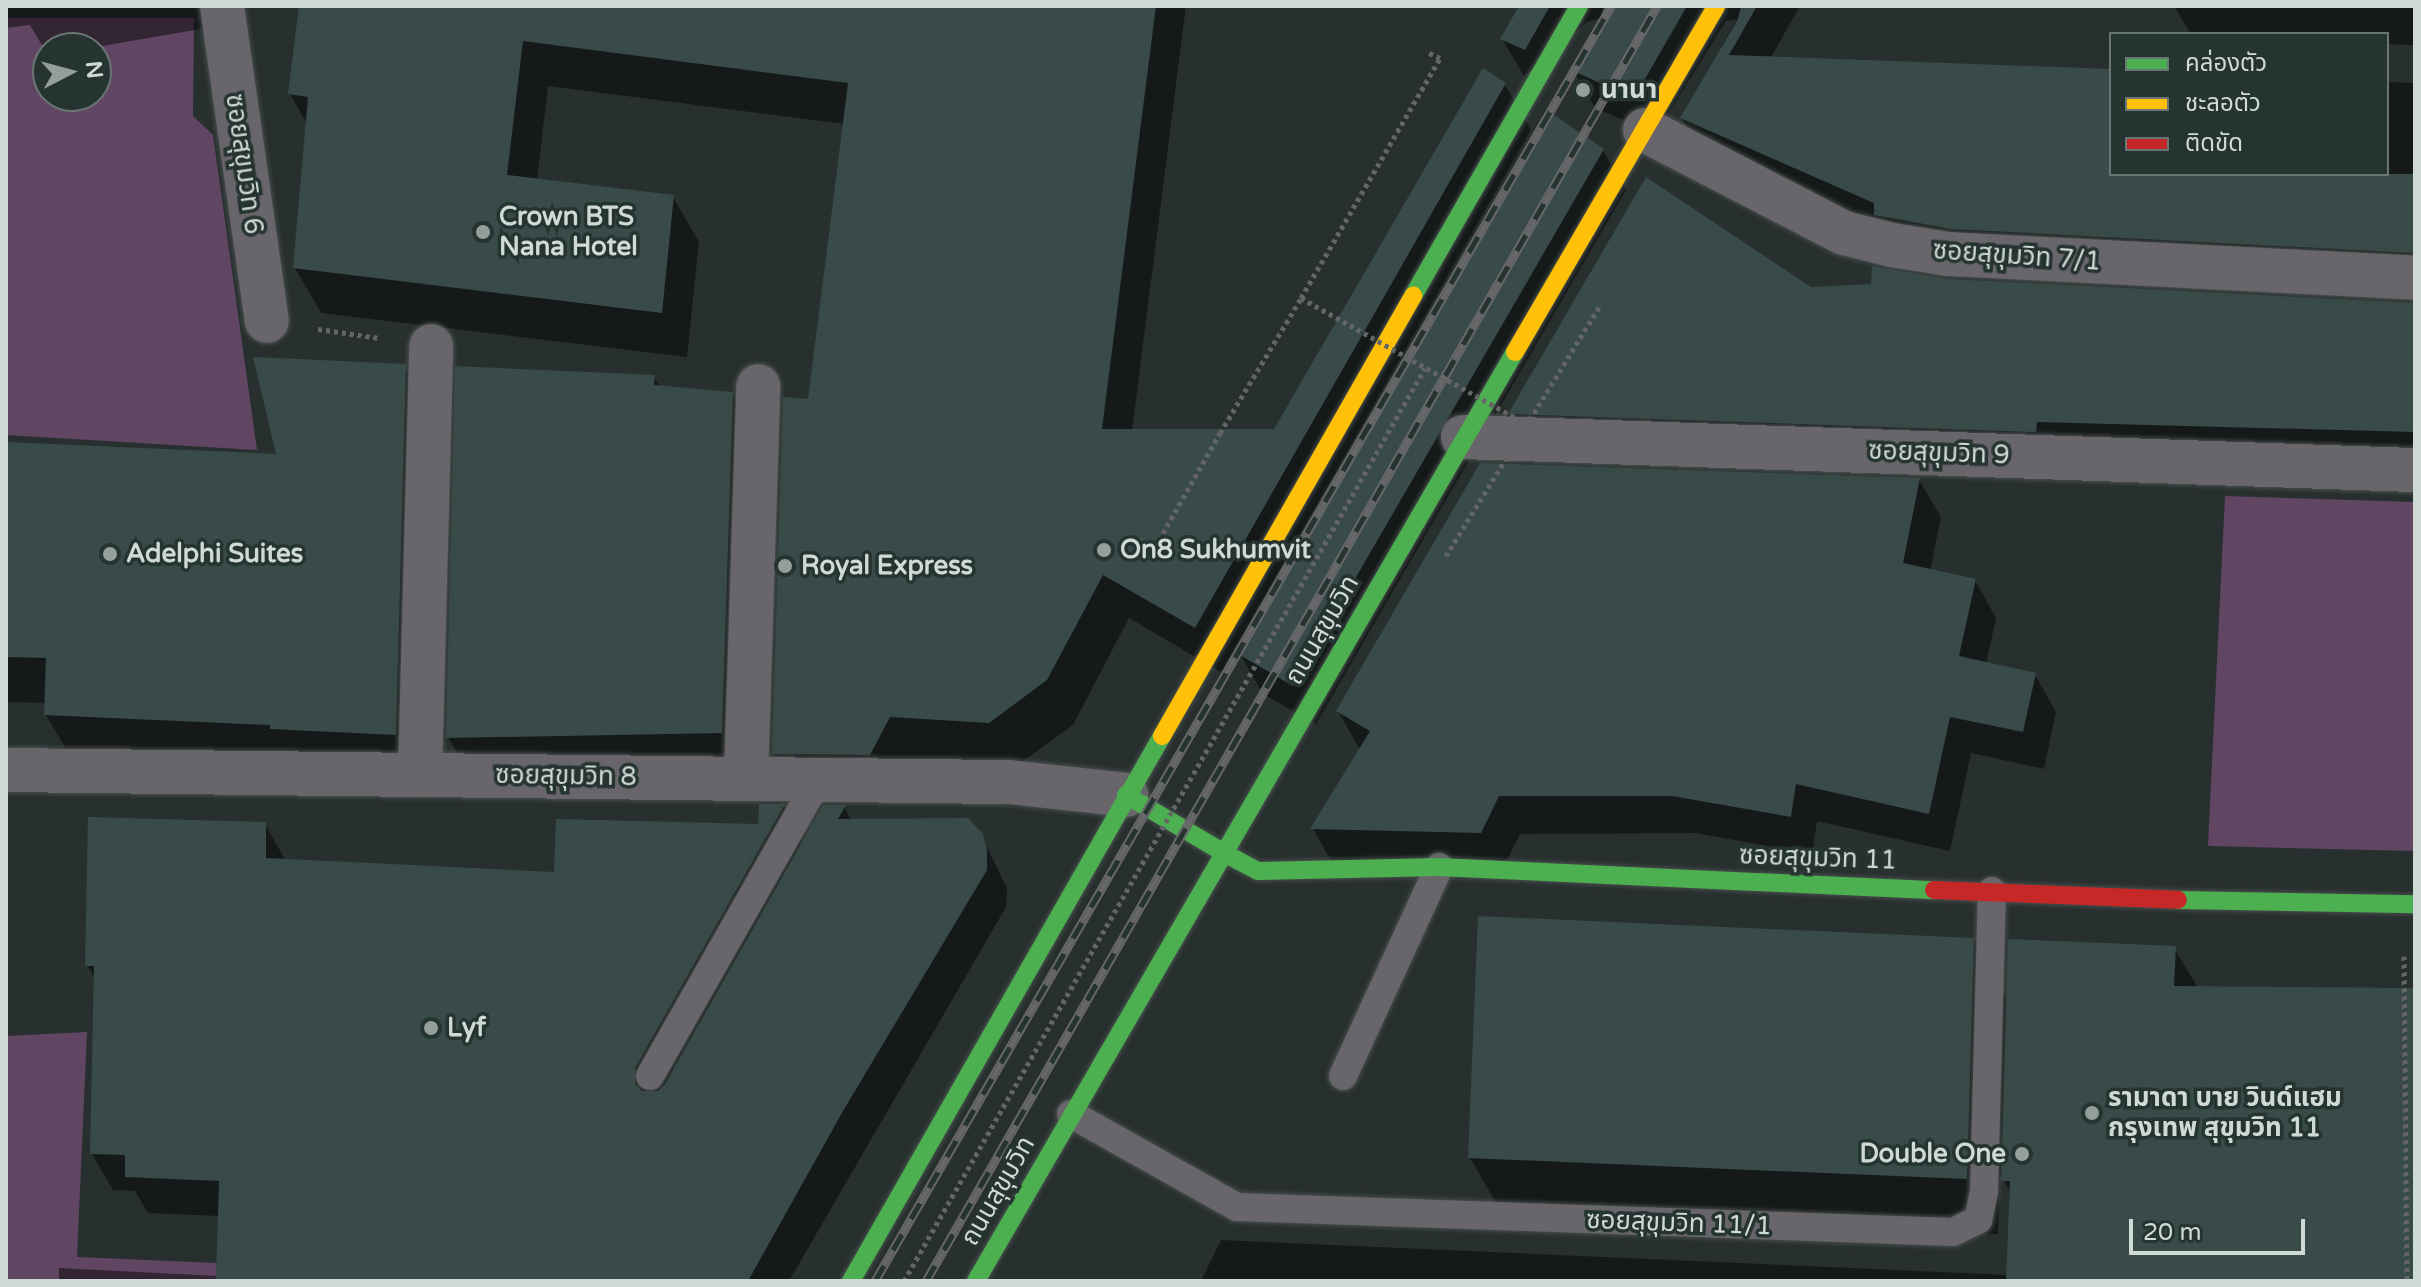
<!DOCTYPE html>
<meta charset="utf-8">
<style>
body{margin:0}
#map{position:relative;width:2421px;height:1287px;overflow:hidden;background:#28302f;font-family:"Varela Round","Noto Sans Thai",sans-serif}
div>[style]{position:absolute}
.green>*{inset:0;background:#614663}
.shadow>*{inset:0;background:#0007}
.building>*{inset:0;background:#384b48}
.path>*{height:5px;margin-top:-2.5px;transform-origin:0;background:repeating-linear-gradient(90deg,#646567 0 4px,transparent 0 8px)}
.roads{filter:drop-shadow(0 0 2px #474e4c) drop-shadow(0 0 2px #474e4c)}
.lane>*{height:28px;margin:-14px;padding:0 14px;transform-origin:14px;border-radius:14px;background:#68666a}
.street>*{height:44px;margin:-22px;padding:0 22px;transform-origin:22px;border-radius:22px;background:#68666a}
.fast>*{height:18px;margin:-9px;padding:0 9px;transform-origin:9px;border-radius:9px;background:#4caf50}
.slow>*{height:18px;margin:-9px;padding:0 9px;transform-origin:9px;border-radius:9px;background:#ffc107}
.jam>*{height:18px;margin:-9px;padding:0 9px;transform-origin:9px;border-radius:9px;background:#c62828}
.rail>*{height:9px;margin-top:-4.5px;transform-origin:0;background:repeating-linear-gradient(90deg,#253431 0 18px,#67676a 0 36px);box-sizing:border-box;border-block:2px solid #67676a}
.path-bridge>*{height:5px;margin-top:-2.5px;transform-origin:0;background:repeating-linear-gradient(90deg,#646567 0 4px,transparent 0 8px)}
.dots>*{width:22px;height:22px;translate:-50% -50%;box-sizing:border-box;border:4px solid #253431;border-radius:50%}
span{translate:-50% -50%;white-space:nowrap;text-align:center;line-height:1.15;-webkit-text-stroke:7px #253431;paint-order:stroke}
.poi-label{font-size:26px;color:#cfd9d6;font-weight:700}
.left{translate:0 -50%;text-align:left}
.right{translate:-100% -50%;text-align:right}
.street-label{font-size:26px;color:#cfd9d6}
.frame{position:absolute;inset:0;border:8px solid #cfd9d6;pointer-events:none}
.legend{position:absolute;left:2109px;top:32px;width:280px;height:144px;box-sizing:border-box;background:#253431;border:2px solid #697673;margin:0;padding:10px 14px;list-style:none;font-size:24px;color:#cfd9d6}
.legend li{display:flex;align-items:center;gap:16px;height:40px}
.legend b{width:40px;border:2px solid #697673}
.north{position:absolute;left:32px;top:32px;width:80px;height:80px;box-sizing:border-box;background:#253431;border:2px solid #697673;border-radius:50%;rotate:84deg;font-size:22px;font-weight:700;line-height:32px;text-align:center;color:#cfd9d6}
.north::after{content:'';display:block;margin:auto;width:28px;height:36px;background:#959e9c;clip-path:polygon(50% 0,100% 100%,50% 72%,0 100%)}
.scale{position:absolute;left:2129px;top:1219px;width:176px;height:36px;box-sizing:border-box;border:4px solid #cfd9d6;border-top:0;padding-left:10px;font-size:24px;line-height:28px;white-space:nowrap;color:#cfd9d6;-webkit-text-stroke:6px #253431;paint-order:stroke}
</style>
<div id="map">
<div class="green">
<i style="clip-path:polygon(evenodd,6px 18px,194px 18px,193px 116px,213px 135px,257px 450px,6px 435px,6px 18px,48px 48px,96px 48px,96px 96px,48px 96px,48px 48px)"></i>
<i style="clip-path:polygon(2225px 496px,2415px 502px,2415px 851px,2208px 846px)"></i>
<i style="clip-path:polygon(87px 1032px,77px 1257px,350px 1269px,349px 1281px,6px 1281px,6px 1036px)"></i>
</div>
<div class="shadow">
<i style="clip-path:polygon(6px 6px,215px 6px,218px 26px,102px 46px,104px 53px,96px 53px,96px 48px,48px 48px,46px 52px,30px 25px,6px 28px)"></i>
<i style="clip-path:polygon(301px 6px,1186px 6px,1132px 431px,1275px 431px,1505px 85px,1531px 130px,1221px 672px,1129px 618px,1073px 725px,1015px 767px,800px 799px,774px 754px,810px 401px,845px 124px,548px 86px,537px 181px,673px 197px,699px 242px,687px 357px,321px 313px,295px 268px,307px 124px,290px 94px)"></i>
<i style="clip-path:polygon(1521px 6px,1800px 6px,1770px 59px,2111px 71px,2111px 174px,2387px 174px,2387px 82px,2415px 83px,2415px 289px,1973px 266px,1704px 156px,1682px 118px,1737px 19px,1726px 21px,1656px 134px,1595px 108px,1573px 70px,1600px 18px,1587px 22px,1524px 76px,1502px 39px)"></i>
<i style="clip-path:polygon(2174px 6px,2415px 6px,2415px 45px,2387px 44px,2387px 34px,2191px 34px)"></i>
<i style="clip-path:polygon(1603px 150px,1626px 190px,1316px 724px,1263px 694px,1240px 654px)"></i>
<i style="clip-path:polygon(1946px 281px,2415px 305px,2415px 467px,1532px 451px,1511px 414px,1810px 289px)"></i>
<i style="clip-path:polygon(404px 366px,431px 413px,422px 781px,73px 761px,46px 715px,46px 703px,6px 702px,6px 444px,279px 456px)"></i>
<i style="clip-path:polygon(654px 377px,660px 387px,732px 394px,755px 434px,744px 773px,471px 777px,448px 737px)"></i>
<i style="clip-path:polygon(1919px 480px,1941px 517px,1930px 571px,1975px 580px,1996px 618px,1986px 664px,2035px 675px,2056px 712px,2044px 769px,1971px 753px,1950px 851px,1817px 821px,1812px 854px,1695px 833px,1520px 834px,1502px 870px,1334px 866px,1313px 829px,1360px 750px,1338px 711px)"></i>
<i style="clip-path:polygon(783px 806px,804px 842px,844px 807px,852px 821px,981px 835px,1007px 888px,1006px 907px,789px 1281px,59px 1281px,59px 1268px,218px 1276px,220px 1216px,148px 1213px,135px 1191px,113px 1190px,92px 1154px,96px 980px,87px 965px,265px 824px,286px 861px,556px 874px,760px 826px)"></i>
<i style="clip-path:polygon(1973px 940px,2008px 1001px,2174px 948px,2198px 988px,2415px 990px,2415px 1281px,1201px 1281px,1221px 1240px,2008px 1275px,2012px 1195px,2000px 1174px,1998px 1234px,1502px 1213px,1470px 1158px)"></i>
</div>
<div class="building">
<i style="clip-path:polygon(299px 6px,1156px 6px,1102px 429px,1274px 429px,1483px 68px,1506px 83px,1195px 628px,1103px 575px,1047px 680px,989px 723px,890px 717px,870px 755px,772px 754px,783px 397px,808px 399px,848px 83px,523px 41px,507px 175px,674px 195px,662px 313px,293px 268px,308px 97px,288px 94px)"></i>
<i style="clip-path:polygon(1519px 6px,1550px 6px,1525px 50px,1500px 39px)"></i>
<i style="clip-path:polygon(1604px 6px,1687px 6px,1634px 98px,1571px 70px,1601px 18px)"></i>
<i style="clip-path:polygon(1741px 6px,1757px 6px,1729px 55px,2111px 69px,2111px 174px,2415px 174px,2415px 253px,1951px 229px,1874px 215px,1874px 203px,1680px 118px,1738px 19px)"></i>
<i style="clip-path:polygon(1548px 111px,1604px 149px,1293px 686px,1238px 654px)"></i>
<i style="clip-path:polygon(1646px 177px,1811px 287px,1871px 284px,1872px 266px,1947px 279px,2415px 303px,2415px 432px,2037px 422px,2036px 432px,1508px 414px)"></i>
<i style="clip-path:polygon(253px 357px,406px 364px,396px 735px,270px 729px,270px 725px,44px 715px,46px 658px,6px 657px,6px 442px,276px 454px)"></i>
<i style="clip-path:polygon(455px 366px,655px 375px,654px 385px,733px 392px,722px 733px,446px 738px)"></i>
<i style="clip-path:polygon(1480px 463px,1920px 478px,1903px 563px,1976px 579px,1959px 656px,2036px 673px,2023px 732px,1950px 717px,1929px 814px,1796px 784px,1791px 817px,1672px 796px,1499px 796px,1481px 833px,1310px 829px,1370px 731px,1336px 711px)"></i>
<i style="clip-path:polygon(759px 804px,785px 804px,635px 1068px,635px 1084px,642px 1091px,658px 1091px,665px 1084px,823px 805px,846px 805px,838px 819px,968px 818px,983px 834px,987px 850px,987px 870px,843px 1111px,748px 1281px,216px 1281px,219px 1181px,125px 1177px,125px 1155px,90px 1154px,94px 966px,85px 966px,88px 817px,266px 822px,266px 858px,554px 872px,556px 819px,758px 824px)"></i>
<i style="clip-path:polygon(1478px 916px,1974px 938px,1967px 1179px,1468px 1158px)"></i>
<i style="clip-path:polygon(2008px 939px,2176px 946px,2174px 986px,2415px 988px,2415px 1281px,2006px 1281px,2010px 1181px,2001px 1181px)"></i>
</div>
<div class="path">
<i style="left:1301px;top:298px;width:277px;rotate:-59.9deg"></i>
<i style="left:1440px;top:58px;width:14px;rotate:-155deg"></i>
<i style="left:318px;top:329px;width:62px;rotate:8.4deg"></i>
<i style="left:1139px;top:540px;width:17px;rotate:24deg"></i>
<i style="left:1155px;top:547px;width:131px;rotate:-60.3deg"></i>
<i style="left:2404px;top:956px;width:325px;rotate:89.5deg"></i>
</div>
<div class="roads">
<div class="lane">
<i style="left:650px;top:1076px;width:343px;rotate:-60.4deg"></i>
<i style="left:1343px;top:1076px;width:230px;rotate:-65.3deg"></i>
<i style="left:1071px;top:1114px;width:190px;rotate:29.3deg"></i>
<i style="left:1237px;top:1207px;width:716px;rotate:2deg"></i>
<i style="left:1953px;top:1232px;width:28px;rotate:-26deg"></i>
<i style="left:1978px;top:1220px;width:29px;rotate:-78deg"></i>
<i style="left:1984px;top:1192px;width:301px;rotate:-88.5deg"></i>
</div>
<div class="street">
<i style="left:222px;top:6px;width:318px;rotate:81.9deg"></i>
<i style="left:1645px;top:130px;width:224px;rotate:27.4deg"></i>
<i style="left:1844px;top:233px;width:49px;rotate:14deg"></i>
<i style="left:1892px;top:245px;width:57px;rotate:9.1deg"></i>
<i style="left:1948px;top:254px;width:468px;rotate:2.9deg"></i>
<i style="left:1463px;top:437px;width:953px;rotate:1.99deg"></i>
<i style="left:6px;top:770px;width:1003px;rotate:0.69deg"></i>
<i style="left:1009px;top:782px;width:118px;rotate:6.3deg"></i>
<i style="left:420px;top:775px;width:429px;rotate:-88.5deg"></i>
<i style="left:746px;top:778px;width:392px;rotate:-88.2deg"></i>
</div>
<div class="fast">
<i style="left:1413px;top:296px;width:334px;rotate:-60.2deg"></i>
<i style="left:1126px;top:795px;width:114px;rotate:30.6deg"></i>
<i style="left:1224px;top:853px;width:38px;rotate:28deg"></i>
<i style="left:1258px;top:871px;width:181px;rotate:-1.3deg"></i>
<i style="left:1439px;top:867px;width:496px;rotate:2.7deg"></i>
<i style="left:2178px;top:900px;width:237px;rotate:1deg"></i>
<i style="left:851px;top:1281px;width:627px;rotate:-60.29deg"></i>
<i style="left:976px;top:1281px;width:1074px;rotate:-59.88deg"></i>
</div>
<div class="slow">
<i style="left:1515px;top:352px;width:400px;rotate:-59.8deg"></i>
<i style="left:1162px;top:736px;width:507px;rotate:-60.3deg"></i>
</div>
<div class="jam">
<i style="left:1934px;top:890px;width:244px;rotate:2.3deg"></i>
</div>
</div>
<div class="rail">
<i style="left:875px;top:1281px;width:1472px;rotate:-60deg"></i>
<i style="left:926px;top:1281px;width:1470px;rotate:-60.17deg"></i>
</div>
<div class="path-bridge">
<i style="left:1220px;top:433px;width:157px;rotate:-59deg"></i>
<i style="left:1301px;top:298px;width:260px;rotate:29.2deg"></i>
<i style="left:1446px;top:556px;width:294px;rotate:-58.4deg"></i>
<i style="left:904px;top:1281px;width:1051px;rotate:-60.29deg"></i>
</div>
<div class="dots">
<i style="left:1583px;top:90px;background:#959e9c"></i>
<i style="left:483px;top:232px;background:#959e9c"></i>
<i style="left:1104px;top:550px;background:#959e9c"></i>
<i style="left:110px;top:554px;background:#959e9c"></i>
<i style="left:785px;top:566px;background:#959e9c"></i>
<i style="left:431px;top:1028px;background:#959e9c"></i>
<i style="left:2092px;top:1113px;background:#959e9c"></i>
<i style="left:2022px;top:1154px;background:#959e9c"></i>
</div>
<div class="poi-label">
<span class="left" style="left:1601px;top:90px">นานา</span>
<span class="left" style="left:499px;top:232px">Crown BTS<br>Nana Hotel</span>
<span class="left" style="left:1120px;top:550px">On8 Sukhumvit</span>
<span class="left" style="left:126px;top:554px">Adelphi Suites</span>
<span class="left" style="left:801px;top:566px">Royal Express</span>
<span class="left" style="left:447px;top:1028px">Lyf</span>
<span class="left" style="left:2108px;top:1113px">รามาดา บาย วินด์แฮม<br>กรุงเทพ สุขุมวิท 11</span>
<span class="right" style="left:2006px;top:1154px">Double One</span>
</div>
<div class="street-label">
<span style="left:244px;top:164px;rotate:82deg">ซอยสุขุมวิท 6</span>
<span style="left:2017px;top:256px;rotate:4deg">ซอยสุขุมวิท 7/1</span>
<span style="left:1939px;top:453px;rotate:2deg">ซอยสุขุมวิท 9</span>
<span style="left:1322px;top:630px;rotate:-60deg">ถนนสุขุมวิท</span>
<span style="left:566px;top:776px;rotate:1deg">ซอยสุขุมวิท 8</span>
<span style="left:1818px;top:858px;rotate:2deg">ซอยสุขุมวิท 11</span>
<span style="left:998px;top:1191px;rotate:-60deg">ถนนสุขุมวิท</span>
<span style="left:1679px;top:1223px;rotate:2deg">ซอยสุขุมวิท 11/1</span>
</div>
<div class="frame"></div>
<ul class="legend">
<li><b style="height:10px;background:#4caf50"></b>คล่องตัว</li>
<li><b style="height:10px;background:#ffc107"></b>ชะลอตัว</li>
<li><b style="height:10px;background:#c62828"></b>ติดขัด</li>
</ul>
<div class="north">N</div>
<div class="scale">20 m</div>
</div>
